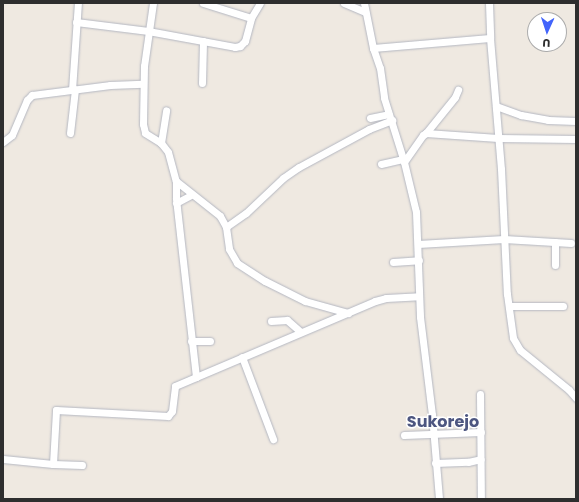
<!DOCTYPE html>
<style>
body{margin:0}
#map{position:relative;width:579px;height:502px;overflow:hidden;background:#efe9e1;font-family:Poppins,sans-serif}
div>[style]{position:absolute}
.roads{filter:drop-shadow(0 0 1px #b4b7c1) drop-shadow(0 0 1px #b4b7c1)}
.minor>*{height:7px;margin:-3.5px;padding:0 3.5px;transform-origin:3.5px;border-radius:3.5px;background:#fff}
span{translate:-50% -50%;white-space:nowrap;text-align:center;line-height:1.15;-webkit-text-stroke:3px #fff;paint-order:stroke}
.quarter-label{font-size:16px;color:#4d5680;font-weight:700}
.frame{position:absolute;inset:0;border:4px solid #2e2e2e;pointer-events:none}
.north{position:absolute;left:527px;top:12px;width:40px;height:40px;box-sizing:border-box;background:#fff;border:1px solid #ababab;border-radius:50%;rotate:183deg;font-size:11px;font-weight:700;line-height:16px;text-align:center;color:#2e2e2e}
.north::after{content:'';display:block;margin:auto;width:14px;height:18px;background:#4264fb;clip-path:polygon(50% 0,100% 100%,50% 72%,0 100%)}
</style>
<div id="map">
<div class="roads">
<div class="minor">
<i style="left:153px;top:3px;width:64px;rotate:98.1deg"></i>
<i style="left:144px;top:66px;width:58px;rotate:91deg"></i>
<i style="left:143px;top:124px;width:9px;rotate:77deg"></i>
<i style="left:145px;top:133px;width:19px;rotate:32deg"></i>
<i style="left:161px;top:143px;width:11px;rotate:52deg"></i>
<i style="left:168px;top:152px;width:30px;rotate:75deg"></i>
<i style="left:176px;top:181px;width:56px;rotate:38.5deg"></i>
<i style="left:220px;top:216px;width:13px;rotate:61deg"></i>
<i style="left:226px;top:227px;width:22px;rotate:82deg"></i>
<i style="left:229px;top:249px;width:16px;rotate:60deg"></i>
<i style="left:237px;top:263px;width:33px;rotate:33deg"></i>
<i style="left:265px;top:281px;width:45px;rotate:26.6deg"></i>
<i style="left:305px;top:301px;width:45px;rotate:15.6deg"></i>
<i style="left:203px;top:3px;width:50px;rotate:17.4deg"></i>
<i style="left:251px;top:18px;width:17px;rotate:-59deg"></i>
<i style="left:344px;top:3px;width:23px;rotate:23deg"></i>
<i style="left:364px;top:3px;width:46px;rotate:78.7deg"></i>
<i style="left:373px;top:48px;width:21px;rotate:71deg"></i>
<i style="left:380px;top:68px;width:30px;rotate:82deg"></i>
<i style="left:384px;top:98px;width:67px;rotate:72.6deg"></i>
<i style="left:404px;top:162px;width:51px;rotate:76.5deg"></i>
<i style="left:416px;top:212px;width:105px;rotate:87.8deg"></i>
<i style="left:420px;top:317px;width:99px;rotate:83deg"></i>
<i style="left:432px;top:415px;width:84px;rotate:85.2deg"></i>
<i style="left:489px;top:3px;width:35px;rotate:88deg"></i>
<i style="left:490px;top:38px;width:131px;rotate:85.2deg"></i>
<i style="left:501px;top:169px;width:125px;rotate:87.3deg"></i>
<i style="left:507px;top:294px;width:44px;rotate:82.2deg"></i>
<i style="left:513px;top:338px;width:14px;rotate:60deg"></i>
<i style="left:520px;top:350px;width:63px;rotate:39.2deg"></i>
<i style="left:569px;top:390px;width:11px;rotate:49deg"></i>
<i style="left:76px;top:22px;width:73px;rotate:7.1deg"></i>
<i style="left:148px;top:31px;width:88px;rotate:10.4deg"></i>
<i style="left:235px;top:47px;width:5px;rotate:-11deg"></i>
<i style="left:240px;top:46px;width:7px;rotate:-45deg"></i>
<i style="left:245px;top:41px;width:24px;rotate:-75deg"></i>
<i style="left:373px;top:48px;width:117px;rotate:-4.9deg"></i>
<i style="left:202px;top:83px;width:42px;rotate:-88.6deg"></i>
<i style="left:72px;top:90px;width:87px;rotate:-86.1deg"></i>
<i style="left:496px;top:106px;width:27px;rotate:20deg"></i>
<i style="left:521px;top:115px;width:27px;rotate:10deg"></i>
<i style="left:548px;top:120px;width:28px;rotate:2deg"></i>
<i style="left:370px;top:118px;width:19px;rotate:-12deg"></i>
<i style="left:70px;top:133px;width:44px;rotate:-83.5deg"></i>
<i style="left:426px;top:133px;width:46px;rotate:-51.1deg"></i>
<i style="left:455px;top:97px;width:8px;rotate:-67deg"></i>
<i style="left:3px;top:142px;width:11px;rotate:-38deg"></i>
<i style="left:12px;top:135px;width:38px;rotate:-67deg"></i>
<i style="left:27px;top:100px;width:7px;rotate:-45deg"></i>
<i style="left:32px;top:95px;width:79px;rotate:-7.3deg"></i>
<i style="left:110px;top:85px;width:33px;rotate:-2deg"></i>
<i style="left:161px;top:143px;width:33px;rotate:-81deg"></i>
<i style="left:404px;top:162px;width:33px;rotate:-55deg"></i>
<i style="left:423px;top:135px;width:4px;rotate:-34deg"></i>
<i style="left:426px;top:133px;width:72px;rotate:4deg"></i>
<i style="left:498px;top:138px;width:78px;rotate:0.7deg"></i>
<i style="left:381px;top:164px;width:23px;rotate:-13deg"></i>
<i style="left:176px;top:203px;width:17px;rotate:-28deg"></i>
<i style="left:226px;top:227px;width:24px;rotate:-35deg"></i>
<i style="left:246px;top:213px;width:51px;rotate:-43.4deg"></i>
<i style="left:283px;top:178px;width:19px;rotate:-35deg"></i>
<i style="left:299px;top:167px;width:80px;rotate:-28.5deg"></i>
<i style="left:369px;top:129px;width:25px;rotate:-21deg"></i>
<i style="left:555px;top:242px;width:23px;rotate:90deg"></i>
<i style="left:418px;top:244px;width:86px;rotate:-3.3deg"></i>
<i style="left:504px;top:239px;width:67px;rotate:3.4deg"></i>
<i style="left:393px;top:262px;width:26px;rotate:-4deg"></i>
<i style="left:509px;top:306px;width:54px"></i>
<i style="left:271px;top:321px;width:16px;rotate:-4deg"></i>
<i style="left:287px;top:320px;width:18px;rotate:41deg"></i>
<i style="left:191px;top:341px;width:19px"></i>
<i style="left:242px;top:357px;width:88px;rotate:69.3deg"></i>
<i style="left:196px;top:377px;width:194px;rotate:-23deg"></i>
<i style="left:375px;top:301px;width:11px;rotate:-15deg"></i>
<i style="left:386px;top:298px;width:33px;rotate:-3deg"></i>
<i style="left:480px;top:394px;width:105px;rotate:89.5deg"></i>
<i style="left:404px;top:435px;width:77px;rotate:-2.2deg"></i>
<i style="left:3px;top:459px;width:50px;rotate:5.7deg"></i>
<i style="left:53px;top:464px;width:54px;rotate:-86.8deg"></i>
<i style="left:56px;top:410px;width:112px;rotate:3.1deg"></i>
<i style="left:168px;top:416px;width:6px;rotate:-51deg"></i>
<i style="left:172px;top:411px;width:25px;rotate:-83deg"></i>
<i style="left:175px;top:386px;width:23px;rotate:-23deg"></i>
<i style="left:196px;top:377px;width:180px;rotate:-96.4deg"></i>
<i style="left:176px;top:198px;width:17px;rotate:-90deg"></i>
<i style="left:435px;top:463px;width:33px;rotate:-2deg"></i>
<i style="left:468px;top:462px;width:13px;rotate:-13deg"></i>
<i style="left:53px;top:464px;width:29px;rotate:2deg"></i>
</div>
</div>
<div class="quarter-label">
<span style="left:443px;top:422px">Sukorejo</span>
</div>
<div class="frame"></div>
<div class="north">U</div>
</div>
